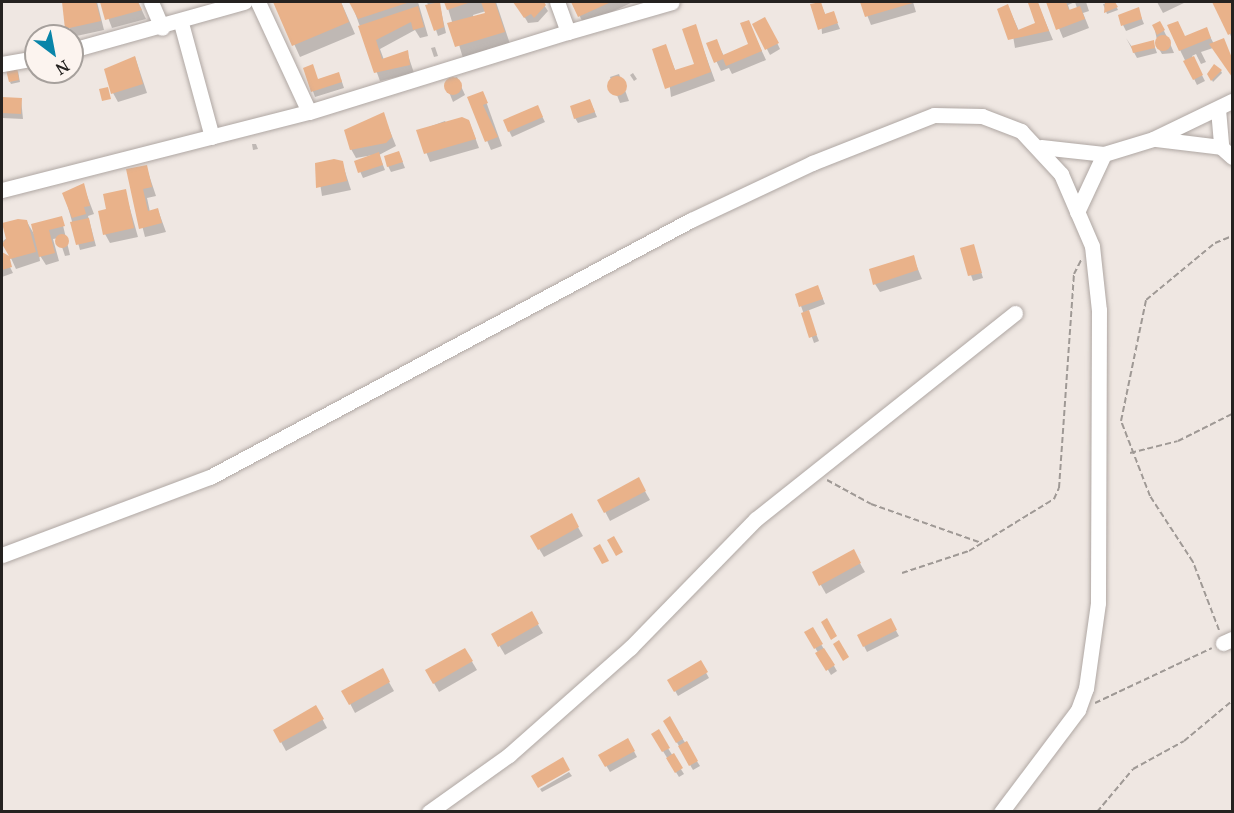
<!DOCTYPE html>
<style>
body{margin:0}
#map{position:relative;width:1234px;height:813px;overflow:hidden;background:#efe7e2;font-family:"Noto Serif",serif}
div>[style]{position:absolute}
.shadow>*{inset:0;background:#0003}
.building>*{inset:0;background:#e9b28a}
.round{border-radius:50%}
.path>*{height:2px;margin-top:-1px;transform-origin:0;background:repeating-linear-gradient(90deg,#9f9995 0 6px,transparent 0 9px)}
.roads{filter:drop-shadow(0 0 2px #afa7a3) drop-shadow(0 0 2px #afa7a3)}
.minor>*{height:15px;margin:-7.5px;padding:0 7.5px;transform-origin:7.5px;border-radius:7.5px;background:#fff}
span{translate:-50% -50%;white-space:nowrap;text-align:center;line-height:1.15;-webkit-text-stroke:4.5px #fcf4ef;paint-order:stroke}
.frame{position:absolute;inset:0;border:3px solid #252220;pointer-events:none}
.north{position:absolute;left:24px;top:24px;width:60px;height:60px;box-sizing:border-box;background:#fcf4ef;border:2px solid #a6a09c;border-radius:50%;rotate:148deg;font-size:16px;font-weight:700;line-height:24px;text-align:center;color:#252220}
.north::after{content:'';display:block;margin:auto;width:21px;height:27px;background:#0985a9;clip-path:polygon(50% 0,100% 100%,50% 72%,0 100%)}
</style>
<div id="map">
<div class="shadow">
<i style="clip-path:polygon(64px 2px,97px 2px,104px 30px,72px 37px)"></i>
<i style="clip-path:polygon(102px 2px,138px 2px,146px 19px,112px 28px)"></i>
<i style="clip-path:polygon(275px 2px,341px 2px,355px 34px,300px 57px)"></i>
<i style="clip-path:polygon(351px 2px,418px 2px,428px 36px,420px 38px,415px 30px,380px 49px,384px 60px,407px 52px,414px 73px,380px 81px)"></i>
<i style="clip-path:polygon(427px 2px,439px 2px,446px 33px,438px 36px)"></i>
<i style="clip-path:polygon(evenodd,446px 2px,496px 2px,510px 44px,463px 58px,446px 2px,486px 11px,487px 14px,474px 18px,473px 15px,486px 11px)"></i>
<i style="clip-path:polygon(516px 2px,542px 2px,548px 11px,538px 22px,528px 23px)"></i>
<i style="clip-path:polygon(573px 2px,633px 2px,584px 25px)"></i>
<i style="clip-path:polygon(820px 2px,826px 16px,833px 13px,840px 29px,822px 34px)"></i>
<i style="clip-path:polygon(862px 2px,913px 2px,916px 12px,871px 25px)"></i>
<i style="clip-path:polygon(1037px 2px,1053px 40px,1015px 48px,1008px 6px,1019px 31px,1037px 24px,1030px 4px)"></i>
<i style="clip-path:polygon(evenodd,1048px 2px,1086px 2px,1089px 11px,1083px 13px,1089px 28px,1063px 38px,1048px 2px,1075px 2px,1077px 8px,1070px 11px,1068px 5px,1075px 2px)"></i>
<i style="clip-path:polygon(1114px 2px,1118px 10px,1107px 14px,1103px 4px)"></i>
<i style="clip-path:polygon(1157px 2px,1186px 2px,1163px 13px)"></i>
<i style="clip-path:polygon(1214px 2px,1232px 2px,1232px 39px,1230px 34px)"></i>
<i style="clip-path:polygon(1138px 9px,1144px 24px,1126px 31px,1123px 25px)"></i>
<i style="clip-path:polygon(748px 21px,766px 60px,732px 74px,729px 68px,721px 71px,708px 44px,716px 41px,724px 56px,750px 45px)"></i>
<i style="clip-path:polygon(1160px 23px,1169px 41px,1174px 53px,1162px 54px,1159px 49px,1154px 26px)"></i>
<i style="clip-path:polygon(754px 24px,768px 24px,780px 49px,770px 55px)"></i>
<i style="clip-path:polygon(695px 26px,715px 81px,671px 97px,665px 46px,676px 72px,695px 65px)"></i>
<i style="clip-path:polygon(1206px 29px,1214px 44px,1226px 45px,1232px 75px,1213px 48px,1201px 52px,1206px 62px,1201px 64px,1196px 54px,1192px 56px,1205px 81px,1197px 85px,1180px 50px,1185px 38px)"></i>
<i style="clip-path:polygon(1126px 38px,1132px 47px,1153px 42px,1157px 53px,1137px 58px)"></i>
<i style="clip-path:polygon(435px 47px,438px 56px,434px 57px,431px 48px)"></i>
<i style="clip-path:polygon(135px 57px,147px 93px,118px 102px,113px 93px)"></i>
<i style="clip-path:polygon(305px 69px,318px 80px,341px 79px,344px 88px,315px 97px)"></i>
<i style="clip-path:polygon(18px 71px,20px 82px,11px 84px,10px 82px)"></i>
<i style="clip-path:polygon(1221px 71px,1222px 73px,1213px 82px,1209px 74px)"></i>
<i style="clip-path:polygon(633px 73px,637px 79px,634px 81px,630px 75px)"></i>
<i style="clip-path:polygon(619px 74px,629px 101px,620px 103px,610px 77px)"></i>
<i style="clip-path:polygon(457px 77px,465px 95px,453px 102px,445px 82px)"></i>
<i style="clip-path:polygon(483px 93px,502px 146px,491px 150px,469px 98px)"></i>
<i style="clip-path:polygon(2px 98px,21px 99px,23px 119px,2px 118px)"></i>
<i style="clip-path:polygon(590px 101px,597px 117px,578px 123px,575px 118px)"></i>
<i style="clip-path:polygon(540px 112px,545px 122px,512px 137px,509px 131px)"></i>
<i style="clip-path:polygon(383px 114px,396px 146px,379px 155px,385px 170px,363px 178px,356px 162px,379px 154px,356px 158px,351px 149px)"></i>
<i style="clip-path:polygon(445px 121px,448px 126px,469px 121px,479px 148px,430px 162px,418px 131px)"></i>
<i style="clip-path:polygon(252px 144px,256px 144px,258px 149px,253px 150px)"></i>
<i style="clip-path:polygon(399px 153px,405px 168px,391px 172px,388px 166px)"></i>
<i style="clip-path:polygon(342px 162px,351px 190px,322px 196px,317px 164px)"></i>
<i style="clip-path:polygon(146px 166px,156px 196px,147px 198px,150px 212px,158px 210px,166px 232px,145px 237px,128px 171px)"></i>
<i style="clip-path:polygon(83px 185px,94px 214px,88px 216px,96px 246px,80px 250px,64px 193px)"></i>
<i style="clip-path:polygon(125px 191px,138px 237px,110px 243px,105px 234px,108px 210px)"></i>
<i style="clip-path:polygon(61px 217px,70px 255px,65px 256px,59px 238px,53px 239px,59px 261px,46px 265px,39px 254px,40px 261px,16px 269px,3px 241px,27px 222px,34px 234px)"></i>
<i style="clip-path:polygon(973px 246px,983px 278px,973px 281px,962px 249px)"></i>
<i style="clip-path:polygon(2px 251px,13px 273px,2px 277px)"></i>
<i style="clip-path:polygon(913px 257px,922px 279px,880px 292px,875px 284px)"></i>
<i style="clip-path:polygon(818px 287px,825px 304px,807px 311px,819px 341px,814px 343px,801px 306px)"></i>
<i style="clip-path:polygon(638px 479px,650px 500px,610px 521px,599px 500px)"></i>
<i style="clip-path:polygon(571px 515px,583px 536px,544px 557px,532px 537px)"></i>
<i style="clip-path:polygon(853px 551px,865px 572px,826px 594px,814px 573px)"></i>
<i style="clip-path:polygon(531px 613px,543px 633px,505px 655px,493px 635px)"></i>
<i style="clip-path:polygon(890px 620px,899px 636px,867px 652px,859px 636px)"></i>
<i style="clip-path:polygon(812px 629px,837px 671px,831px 675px,806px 632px)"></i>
<i style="clip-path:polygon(465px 650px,477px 670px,439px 692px,427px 671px)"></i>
<i style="clip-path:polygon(700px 662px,709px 678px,678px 696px,669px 680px)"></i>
<i style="clip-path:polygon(382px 670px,394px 691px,355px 713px,344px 692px)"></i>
<i style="clip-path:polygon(316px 707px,327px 728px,286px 751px,275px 731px)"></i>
<i style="clip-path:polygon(670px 719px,700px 766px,693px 770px,665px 722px)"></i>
<i style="clip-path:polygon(658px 732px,684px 774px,679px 777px,653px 735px)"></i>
<i style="clip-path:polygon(628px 740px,637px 757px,610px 772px,600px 755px)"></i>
<i style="clip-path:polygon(569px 772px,572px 776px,542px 792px,540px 789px)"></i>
</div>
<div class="building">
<i style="clip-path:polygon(62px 2px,96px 2px,101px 21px,65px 29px)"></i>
<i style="clip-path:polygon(100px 2px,138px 2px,142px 10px,105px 20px)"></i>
<i style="clip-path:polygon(273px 2px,341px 2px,349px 22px,292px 46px)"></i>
<i style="clip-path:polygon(349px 2px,410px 2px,358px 19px)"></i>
<i style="clip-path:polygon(440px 2px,444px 27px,434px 31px,425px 5px)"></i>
<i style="clip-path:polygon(444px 2px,471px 2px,447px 10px)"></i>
<i style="clip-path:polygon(481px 2px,495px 2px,505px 32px,455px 47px,447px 23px,485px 13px)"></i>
<i style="clip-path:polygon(513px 2px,544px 2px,546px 5px,534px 18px,531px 14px,524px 18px)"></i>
<i style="clip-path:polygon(571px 2px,611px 2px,578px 17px)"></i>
<i style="clip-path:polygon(821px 2px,825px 14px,834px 11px,838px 23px,818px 30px,810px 4px)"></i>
<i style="clip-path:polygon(860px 2px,916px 2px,865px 17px)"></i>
<i style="clip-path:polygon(1038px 2px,1049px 31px,1008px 40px,997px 9px,1008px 4px,1018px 30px,1035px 23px,1028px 3px)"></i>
<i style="clip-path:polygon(1046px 2px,1066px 2px,1069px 10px,1080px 6px,1085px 19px,1056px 30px)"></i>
<i style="clip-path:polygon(1105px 2px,1115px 2px,1118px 7px,1104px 13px)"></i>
<i style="clip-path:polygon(1212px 2px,1232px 2px,1232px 33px,1228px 35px)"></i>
<i style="clip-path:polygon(418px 6px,424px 27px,413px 30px,411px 22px,376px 40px,382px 59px,408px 50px,410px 65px,374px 73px,358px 26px)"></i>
<i style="clip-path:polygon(1139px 7px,1142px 19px,1121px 26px,1118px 15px)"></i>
<i style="clip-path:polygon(765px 17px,779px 43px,765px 50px,752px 24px)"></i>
<i style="clip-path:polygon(749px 20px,762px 51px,726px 66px,723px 59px,714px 63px,706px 43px,717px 39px,723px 55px,748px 44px,740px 23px)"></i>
<i style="clip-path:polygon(1160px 21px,1165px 30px,1157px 35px,1152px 25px)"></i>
<i style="clip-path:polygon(1178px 21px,1185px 36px,1207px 27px,1211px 38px,1179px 51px,1167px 25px)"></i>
<i style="clip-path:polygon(696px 24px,711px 72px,665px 89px,652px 49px,666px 44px,675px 70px,694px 64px,682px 29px)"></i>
<i class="round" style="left:1155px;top:35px;width:16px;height:16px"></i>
<i style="clip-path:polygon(1224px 38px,1232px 58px,1232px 77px,1209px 44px)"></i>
<i style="clip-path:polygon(1154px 40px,1155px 48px,1133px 53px,1131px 46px)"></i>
<i style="clip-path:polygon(135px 56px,143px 84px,111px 94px,104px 69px)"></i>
<i style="clip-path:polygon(1194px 56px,1203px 75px,1193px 80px,1183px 61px)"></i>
<i style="clip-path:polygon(313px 64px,318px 79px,339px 72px,342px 82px,311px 92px,303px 68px)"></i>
<i style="clip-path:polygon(1214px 64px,1222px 70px,1211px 81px,1207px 74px)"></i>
<i style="clip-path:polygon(17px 67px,19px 80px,9px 82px,6px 70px)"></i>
<i class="round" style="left:607px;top:76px;width:20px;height:20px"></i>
<i class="round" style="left:444px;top:77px;width:18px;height:18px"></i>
<i style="clip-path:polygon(108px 87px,111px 99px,102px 101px,99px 89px)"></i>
<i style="clip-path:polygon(483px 91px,488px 103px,483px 105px,498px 137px,485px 142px,467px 97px)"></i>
<i style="clip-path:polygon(2px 97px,22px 98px,21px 114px,2px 113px)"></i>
<i style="clip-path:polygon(590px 99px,595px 112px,574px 119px,570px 106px)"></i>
<i style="clip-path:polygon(538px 105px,543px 117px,508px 132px,503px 120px)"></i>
<i style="clip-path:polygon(384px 112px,392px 137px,386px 143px,350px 150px,344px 130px)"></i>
<i style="clip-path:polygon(462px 117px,469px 120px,476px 139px,424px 154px,416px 130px)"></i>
<i style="clip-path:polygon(399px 151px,403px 162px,387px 167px,384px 156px)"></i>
<i style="clip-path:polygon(379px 152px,383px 165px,358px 173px,354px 161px)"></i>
<i style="clip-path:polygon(334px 159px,343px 161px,347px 181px,316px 188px,315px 163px)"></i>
<i style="clip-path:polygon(147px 165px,152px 187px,143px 189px,148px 211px,158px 208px,162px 223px,139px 229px,126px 169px)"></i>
<i style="clip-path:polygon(84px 183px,90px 206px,84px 207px,86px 214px,72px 218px,62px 193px)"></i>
<i style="clip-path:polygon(126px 189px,134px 228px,103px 235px,98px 211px,106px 209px,103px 194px)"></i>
<i style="clip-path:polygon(62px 216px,65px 226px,49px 230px,55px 253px,39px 257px,31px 224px)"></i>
<i style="clip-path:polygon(89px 218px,94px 241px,76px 245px,70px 222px)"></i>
<i style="clip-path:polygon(18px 219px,27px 220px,36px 252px,10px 259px,12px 267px,2px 270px,2px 252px,9px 256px,2px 244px,6px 239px,2px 223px)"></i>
<i class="round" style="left:55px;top:234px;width:14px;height:14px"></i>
<i style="clip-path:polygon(974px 244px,982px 273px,968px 276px,960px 248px)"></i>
<i style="clip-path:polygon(914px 255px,918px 270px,873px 285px,869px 269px)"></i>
<i style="clip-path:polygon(818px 285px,823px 299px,799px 307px,795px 294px)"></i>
<i style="clip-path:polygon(809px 310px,817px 335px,809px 338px,801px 313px)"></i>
<i style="clip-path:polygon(639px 477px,646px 491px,604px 513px,597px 500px)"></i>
<i style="clip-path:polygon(572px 513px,579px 527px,538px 550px,530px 536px)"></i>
<i style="clip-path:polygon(614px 536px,623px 552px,616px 556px,607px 540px)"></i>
<i style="clip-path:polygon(600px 544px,609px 561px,602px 564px,593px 548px)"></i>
<i style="clip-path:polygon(854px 549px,861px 563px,819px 586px,812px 572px)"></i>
<i style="clip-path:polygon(532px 611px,539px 624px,498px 647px,491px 634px)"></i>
<i style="clip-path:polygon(827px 618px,837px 636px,831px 640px,821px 622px)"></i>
<i style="clip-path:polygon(891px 618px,897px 630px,863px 647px,857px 635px)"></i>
<i style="clip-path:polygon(813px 627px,823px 644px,814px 649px,804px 632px)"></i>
<i style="clip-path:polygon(839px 640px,849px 657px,843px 661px,833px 644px)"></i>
<i style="clip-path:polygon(465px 648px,473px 661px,433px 684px,425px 670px)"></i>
<i style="clip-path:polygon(824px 648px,835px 665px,826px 671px,815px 653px)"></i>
<i style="clip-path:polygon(701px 660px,708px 672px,674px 692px,667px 680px)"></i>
<i style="clip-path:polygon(383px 668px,390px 682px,349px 705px,341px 691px)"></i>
<i style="clip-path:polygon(316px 705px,324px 719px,280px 743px,273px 730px)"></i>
<i style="clip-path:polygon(670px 716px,683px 739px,676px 743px,663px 721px)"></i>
<i style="clip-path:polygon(659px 729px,670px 748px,662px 752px,651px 734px)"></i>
<i style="clip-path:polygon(628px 738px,635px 751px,605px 767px,598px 755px)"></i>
<i style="clip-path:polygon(687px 741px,698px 761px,689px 766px,678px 746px)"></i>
<i style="clip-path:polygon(674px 753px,683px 768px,675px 773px,666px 758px)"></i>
<i style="clip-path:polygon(563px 757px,570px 770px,538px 788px,531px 776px)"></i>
</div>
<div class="path">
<i style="left:1130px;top:453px;width:49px;rotate:-14deg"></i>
<i style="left:1178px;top:441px;width:60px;rotate:-26.6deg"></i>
<i style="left:827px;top:480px;width:50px;rotate:28.6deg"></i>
<i style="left:871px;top:504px;width:118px;rotate:19.4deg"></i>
<i style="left:902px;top:573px;width:71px;rotate:-18.2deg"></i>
<i style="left:969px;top:551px;width:100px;rotate:-31.5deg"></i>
<i style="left:1054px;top:499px;width:12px;rotate:-66deg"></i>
<i style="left:1059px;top:488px;width:215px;rotate:-86deg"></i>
<i style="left:1074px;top:274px;width:16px;rotate:-63deg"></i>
<i style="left:1219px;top:630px;width:73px;rotate:-110.9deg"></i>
<i style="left:1193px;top:562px;width:79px;rotate:-123.1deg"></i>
<i style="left:1150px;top:496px;width:80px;rotate:-111.1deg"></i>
<i style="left:1121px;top:421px;width:124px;rotate:-78.3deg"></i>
<i style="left:1146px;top:300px;width:89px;rotate:-39.6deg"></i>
<i style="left:1215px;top:243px;width:18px;rotate:-22deg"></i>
<i style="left:1095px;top:703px;width:129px;rotate:-25.2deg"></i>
<i style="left:1097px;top:812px;width:56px;rotate:-50.1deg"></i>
<i style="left:1133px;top:769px;width:58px;rotate:-28.8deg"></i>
<i style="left:1184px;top:741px;width:62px;rotate:-39.8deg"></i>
</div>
<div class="roads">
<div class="minor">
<i style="left:151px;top:2px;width:28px;rotate:67deg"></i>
<i style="left:258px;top:2px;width:121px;rotate:65.1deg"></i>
<i style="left:181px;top:23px;width:118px;rotate:74.8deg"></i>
<i style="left:568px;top:32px;width:108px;rotate:-16.1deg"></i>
<i style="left:72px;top:50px;width:179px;rotate:-15.6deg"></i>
<i style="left:2px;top:64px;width:35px;rotate:-10deg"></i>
<i style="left:1218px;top:109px;width:38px;rotate:85deg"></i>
<i style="left:1156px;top:139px;width:65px;rotate:7deg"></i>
<i style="left:1221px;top:147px;width:15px;rotate:42deg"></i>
<i style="left:1041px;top:147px;width:63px;rotate:6.3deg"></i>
<i style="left:1104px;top:154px;width:51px;rotate:-17deg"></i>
<i style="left:1153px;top:139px;width:88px;rotate:-25.7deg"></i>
<i style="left:2px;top:190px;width:317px;rotate:-14.3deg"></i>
<i style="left:309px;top:112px;width:271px;rotate:-17.2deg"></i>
<i style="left:568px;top:32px;width:32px;rotate:-110deg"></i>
<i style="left:1077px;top:212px;width:64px;rotate:-65deg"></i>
<i style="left:2px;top:555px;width:222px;rotate:-20.6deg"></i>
<i style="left:210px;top:477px;width:545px;rotate:-28.12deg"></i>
<i style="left:691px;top:220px;width:134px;rotate:-25.2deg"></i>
<i style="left:812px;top:163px;width:131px;rotate:-21.5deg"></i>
<i style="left:934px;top:115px;width:48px;rotate:1.2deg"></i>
<i style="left:982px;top:116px;width:42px;rotate:21deg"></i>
<i style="left:1021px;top:131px;width:59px;rotate:47.1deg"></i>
<i style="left:1061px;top:174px;width:78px;rotate:66.7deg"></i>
<i style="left:1092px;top:246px;width:64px;rotate:83.8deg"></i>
<i style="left:1099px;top:310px;width:293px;rotate:90.2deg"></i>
<i style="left:1098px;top:603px;width:86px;rotate:98deg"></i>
<i style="left:1086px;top:688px;width:23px;rotate:110deg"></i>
<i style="left:1078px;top:710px;width:128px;rotate:127deg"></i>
<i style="left:1223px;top:643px;width:10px;rotate:-24deg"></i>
<i style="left:429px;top:812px;width:98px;rotate:-35.5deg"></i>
<i style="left:509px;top:755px;width:162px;rotate:-41.5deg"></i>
<i style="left:630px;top:648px;width:180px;rotate:-45.7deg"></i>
<i style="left:756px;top:519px;width:331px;rotate:-38.5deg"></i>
</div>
</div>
<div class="frame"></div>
<div class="north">N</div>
</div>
